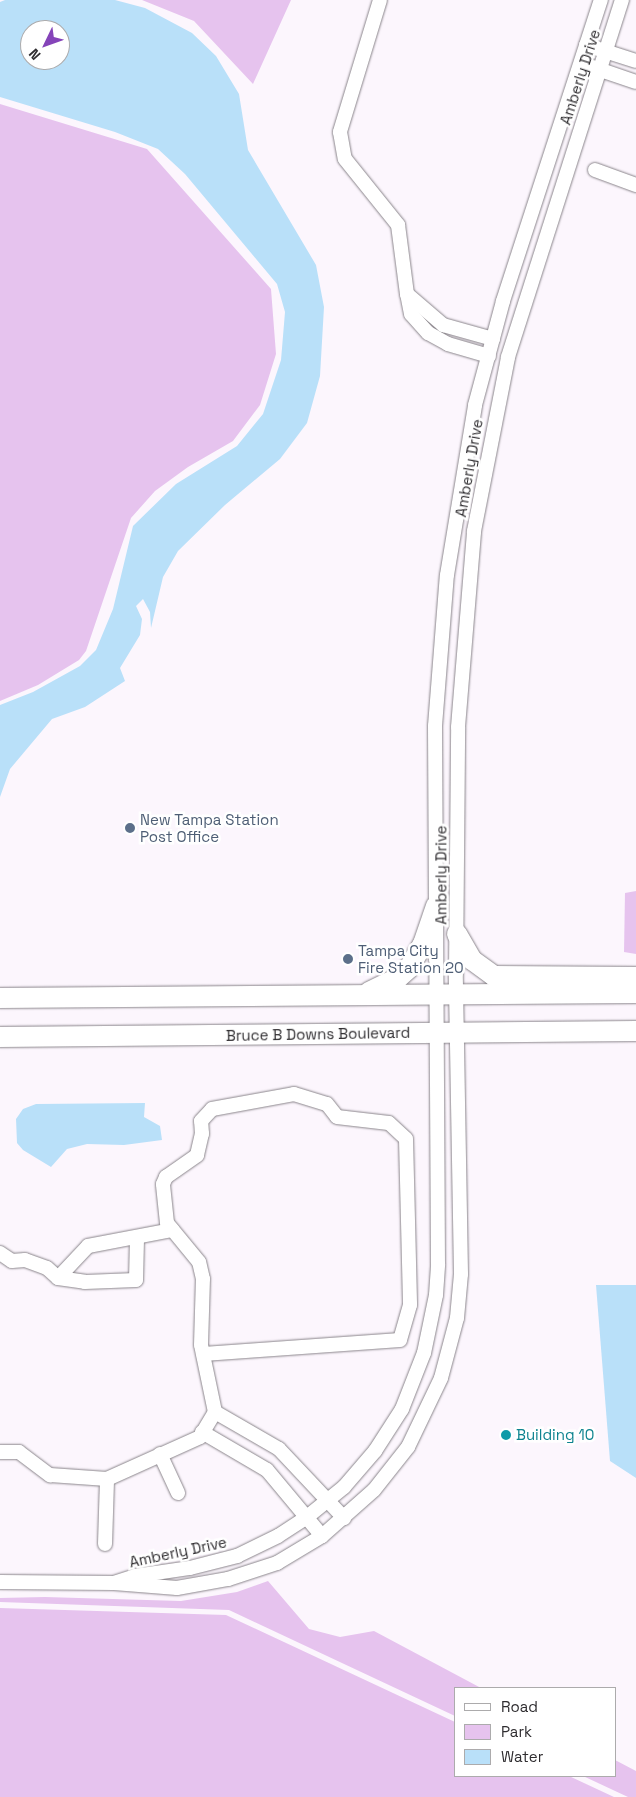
<!DOCTYPE html>
<style>
body{margin:0}
#map{position:relative;width:636px;height:1797px;overflow:hidden;background:#fcf6fd;font-family:"Space Grotesk",sans-serif}
div>[style]{position:absolute}
.green>*{inset:0;background:#e6c3ee}
.water>*{inset:0;background:#b9e0f9}
.roads{filter:drop-shadow(0 0 1px #8a858b) drop-shadow(0 0 1px #8a858b)}
.minor>*{height:14px;margin:-7px;padding:0 7px;transform-origin:7px;border-radius:7px;background:#fff}
.secondary>*{height:20px;margin:-10px;padding:0 10px;transform-origin:10px;border-radius:10px;background:#fff}
.dots>*{width:14px;height:14px;translate:-50% -50%;box-sizing:border-box;border:2px solid #fff;border-radius:50%}
span{translate:-50% -50%;white-space:nowrap;text-align:center;line-height:1.15;-webkit-text-stroke:5px #fff;paint-order:stroke}
.street-label{font-size:15px;color:#2f2d30}
.service-label{font-size:15px;color:#4e5e75}
.left{translate:0 -50%;text-align:left}
.culture-label{font-size:15px;color:#0d838f}
.legend{position:absolute;left:454px;top:1687px;width:162px;height:90px;box-sizing:border-box;background:#fff;border:1px solid #acabac;margin:0;padding:6px 9px;list-style:none;font-size:15px;color:#2f2d30}
.legend li{display:flex;align-items:center;gap:10px;height:25px}
.legend b{width:25px;border:1px solid #acabac}
.north{position:absolute;left:20px;top:20px;width:50px;height:50px;box-sizing:border-box;background:#fff;border:1px solid #acabac;border-radius:50%;rotate:228deg;font-size:14px;font-weight:700;line-height:20px;text-align:center;color:#2f2d30}
.north::after{content:'';display:block;margin:auto;width:18px;height:22px;background:#8544b9;clip-path:polygon(50% 0,100% 100%,50% 72%,0 100%)}
</style>
<div id="map">
<div class="green">
<i style="clip-path:polygon(142px 0,291px 0,253px 84px,194px 21px)"></i>
<i style="clip-path:polygon(0 104px,147px 149px,271px 289px,276px 354px,260px 405px,233px 441px,188px 467px,155px 491px,131px 518px,86px 651px,79px 660px,38px 685px,0 701px)"></i>
<i style="clip-path:polygon(636px 891px,636px 954px,624px 952px,625px 893px)"></i>
<i style="clip-path:polygon(268px 1581px,309px 1629px,340px 1637px,374px 1631px,481px 1688px,455px 1688px,455px 1716px,229px 1610px,0 1602px,0 1598px,45px 1597px,181px 1601px,237px 1592px)"></i>
<i style="clip-path:polygon(0 1608px,226px 1615px,455px 1722px,455px 1776px,569px 1776px,614px 1797px,0 1797px)"></i>
<i style="clip-path:polygon(615px 1760px,636px 1771px,636px 1797px,628px 1797px,583px 1776px,615px 1776px)"></i>
</div>
<div class="water">
<i style="clip-path:polygon(evenodd,5px 0,115px 0,145px 8px,192px 33px,216px 56px,239px 94px,248px 150px,316px 265px,324px 307px,320px 376px,307px 423px,280px 459px,225px 505px,178px 551px,163px 577px,151px 628px,150px 612px,143px 599px,136px 606px,142px 619px,140px 635px,120px 668px,125px 681px,85px 707px,52px 719px,10px 769px,0 797px,0 705px,33px 692px,80px 666px,96px 650px,113px 609px,133px 526px,176px 484px,237px 446px,263px 414px,281px 360px,285px 312px,277px 284px,185px 174px,158px 149px,115px 132px,0 97px,0 2px,5px 0,30px 30px,60px 30px,60px 60px,30px 60px,30px 30px)"></i>
<i style="clip-path:polygon(145px 1103px,144px 1117px,160px 1126px,162px 1140px,124px 1145px,87px 1144px,67px 1149px,51px 1167px,23px 1150px,17px 1143px,16px 1119px,23px 1109px,36px 1104px)"></i>
<i style="clip-path:polygon(596px 1285px,636px 1285px,636px 1478px,610px 1461px)"></i>
</div>
<div class="roads">
<div class="minor">
<i style="left:380px;top:0;width:138px;rotate:106.9deg"></i>
<i style="left:340px;top:132px;width:27px;rotate:80deg"></i>
<i style="left:345px;top:159px;width:85px;rotate:51.2deg"></i>
<i style="left:398px;top:225px;width:70px;rotate:82.6deg"></i>
<i style="left:586px;top:45px;width:52px;rotate:17.7deg"></i>
<i style="left:592px;top:67px;width:46px;rotate:18.8deg"></i>
<i style="left:595px;top:170px;width:44px;rotate:20.1deg"></i>
<i style="left:489px;top:356px;width:43px;rotate:-163.7deg"></i>
<i style="left:448px;top:344px;width:23px;rotate:-151deg"></i>
<i style="left:428px;top:333px;width:25px;rotate:-132deg"></i>
<i style="left:411px;top:314px;width:20px;rotate:-101deg"></i>
<i style="left:407px;top:294px;width:48px;rotate:40.7deg"></i>
<i style="left:443px;top:325px;width:52px;rotate:15.6deg"></i>
<i style="left:0;top:1253px;width:14px;rotate:34deg"></i>
<i style="left:12px;top:1261px;width:13px;rotate:-4deg"></i>
<i style="left:25px;top:1260px;width:23px;rotate:20deg"></i>
<i style="left:47px;top:1268px;width:15px;rotate:42deg"></i>
<i style="left:58px;top:1278px;width:44px;rotate:-46.8deg"></i>
<i style="left:88px;top:1246px;width:86px;rotate:-10.8deg"></i>
<i style="left:58px;top:1278px;width:27px;rotate:8deg"></i>
<i style="left:85px;top:1282px;width:51px;rotate:-2.2deg"></i>
<i style="left:136px;top:1280px;width:41px;rotate:-88.6deg"></i>
<i style="left:215px;top:1412px;width:74px;rotate:30deg"></i>
<i style="left:279px;top:1449px;width:95px;rotate:46.7deg"></i>
<i style="left:202px;top:1432px;width:75px;rotate:30.3deg"></i>
<i style="left:267px;top:1470px;width:86px;rotate:50.2deg"></i>
<i style="left:0;top:1452px;width:19px"></i>
<i style="left:19px;top:1452px;width:39px;rotate:37deg"></i>
<i style="left:50px;top:1475px;width:57px;rotate:4deg"></i>
<i style="left:107px;top:1479px;width:102px;rotate:-24.3deg"></i>
<i style="left:200px;top:1437px;width:29px;rotate:-59deg"></i>
<i style="left:215px;top:1412px;width:68px;rotate:-101.8deg"></i>
<i style="left:201px;top:1345px;width:66px;rotate:-88.3deg"></i>
<i style="left:203px;top:1279px;width:17px;rotate:-103deg"></i>
<i style="left:199px;top:1262px;width:50px;rotate:-129.4deg"></i>
<i style="left:167px;top:1223px;width:39px;rotate:-96deg"></i>
<i style="left:163px;top:1184px;width:8px;rotate:-67deg"></i>
<i style="left:166px;top:1177px;width:38px;rotate:-35deg"></i>
<i style="left:197px;top:1155px;width:22px;rotate:-77deg"></i>
<i style="left:202px;top:1134px;width:13px;rotate:-94deg"></i>
<i style="left:201px;top:1121px;width:16px;rotate:-47deg"></i>
<i style="left:212px;top:1109px;width:83px;rotate:-10.4deg"></i>
<i style="left:294px;top:1094px;width:34px;rotate:17deg"></i>
<i style="left:327px;top:1104px;width:16px;rotate:52deg"></i>
<i style="left:337px;top:1117px;width:52px;rotate:6.6deg"></i>
<i style="left:389px;top:1123px;width:23px;rotate:43deg"></i>
<i style="left:406px;top:1139px;width:166px;rotate:88.6deg"></i>
<i style="left:410px;top:1305px;width:36px;rotate:106deg"></i>
<i style="left:400px;top:1340px;width:197px;rotate:175.9deg"></i>
<i style="left:160px;top:1454px;width:43px;rotate:65.2deg"></i>
<i style="left:105px;top:1544px;width:65px;rotate:-88.2deg"></i>
<i style="left:0;top:1582px;width:114px;rotate:0.5deg"></i>
<i style="left:114px;top:1583px;width:63px;rotate:4.5deg"></i>
<i style="left:177px;top:1588px;width:52px;rotate:-10deg"></i>
<i style="left:228px;top:1579px;width:52px;rotate:-18.1deg"></i>
<i style="left:277px;top:1563px;width:52px;rotate:-31deg"></i>
<i style="left:322px;top:1536px;width:69px;rotate:-41.5deg"></i>
<i style="left:374px;top:1490px;width:55px;rotate:-51.7deg"></i>
<i style="left:408px;top:1447px;width:76px;rotate:-64.4deg"></i>
<i style="left:441px;top:1378px;width:62px;rotate:-75.1deg"></i>
<i style="left:457px;top:1318px;width:44px;rotate:-84.8deg"></i>
<i style="left:461px;top:1274px;width:301px;rotate:-91deg"></i>
<i style="left:456px;top:973px;width:246px;rotate:-89.5deg"></i>
<i style="left:458px;top:727px;width:197px;rotate:-85.3deg"></i>
<i style="left:474px;top:531px;width:177px;rotate:-78.9deg"></i>
<i style="left:508px;top:357px;width:375px;rotate:-72.3deg"></i>
<i style="left:114px;top:1583px;width:22px;rotate:-18deg"></i>
<i style="left:135px;top:1576px;width:56px;rotate:-8.3deg"></i>
<i style="left:190px;top:1568px;width:49px;rotate:-14.3deg"></i>
<i style="left:237px;top:1556px;width:46px;rotate:-26deg"></i>
<i style="left:278px;top:1536px;width:35px;rotate:-33deg"></i>
<i style="left:307px;top:1517px;width:48px;rotate:-39deg"></i>
<i style="left:344px;top:1487px;width:48px;rotate:-49.3deg"></i>
<i style="left:375px;top:1451px;width:50px;rotate:-57.3deg"></i>
<i style="left:402px;top:1409px;width:60px;rotate:-68.6deg"></i>
<i style="left:424px;top:1353px;width:59px;rotate:-78.3deg"></i>
<i style="left:436px;top:1295px;width:31px;rotate:-86deg"></i>
<i style="left:438px;top:1264px;width:538px;rotate:-90.32deg"></i>
<i style="left:435px;top:726px;width:151px;rotate:-85.5deg"></i>
<i style="left:447px;top:575px;width:172px;rotate:-80.6deg"></i>
<i style="left:475px;top:405px;width:108px;rotate:-74.9deg"></i>
<i style="left:503px;top:301px;width:317px;rotate:-72deg"></i>
</div>
<div class="secondary">
<i style="left:457px;top:934px;width:30px;rotate:60deg"></i>
<i style="left:472px;top:960px;width:27px;rotate:36deg"></i>
<i style="left:494px;top:976px;width:142px;rotate:0.4deg"></i>
<i style="left:369px;top:992px;width:32px;rotate:-26deg"></i>
<i style="left:398px;top:978px;width:15px;rotate:-42deg"></i>
<i style="left:409px;top:968px;width:28px;rotate:-60deg"></i>
<i style="left:423px;top:944px;width:40px;rotate:-71.1deg"></i>
<i style="left:0;top:998px;width:636px;rotate:-0.45deg"></i>
<i style="left:0;top:1037px;width:636px;rotate:-0.54deg"></i>
</div>
</div>
<div class="dots">
<i style="left:130px;top:828px;background:#5c6f8a"></i>
<i style="left:348px;top:959px;background:#5c6f8a"></i>
<i style="left:506px;top:1435px;background:#0f9aa8"></i>
</div>
<div class="street-label">
<span style="left:580px;top:77px;rotate:-72deg">Amberly Drive</span>
<span style="left:469px;top:468px;rotate:-80deg">Amberly Drive</span>
<span style="left:441px;top:875px;rotate:-90deg">Amberly Drive</span>
<span style="left:318px;top:1034px;rotate:-1deg">Bruce B Downs Boulevard</span>
<span style="left:178px;top:1552px;rotate:-12deg">Amberly Drive</span>
</div>
<div class="service-label">
<span class="left" style="left:140px;top:828px">New Tampa Station<br>Post Office</span>
<span class="left" style="left:358px;top:959px">Tampa City<br>Fire Station 20</span>
</div>
<div class="culture-label">
<span class="left" style="left:516px;top:1435px">Building 10</span>
</div>
<ul class="legend">
<li><b style="height:6px;background:#fff"></b>Road</li>
<li><b style="height:14px;background:#e6c3ee"></b>Park</li>
<li><b style="height:14px;background:#b9e0f9"></b>Water</li>
</ul>
<div class="north">N</div>
</div>
